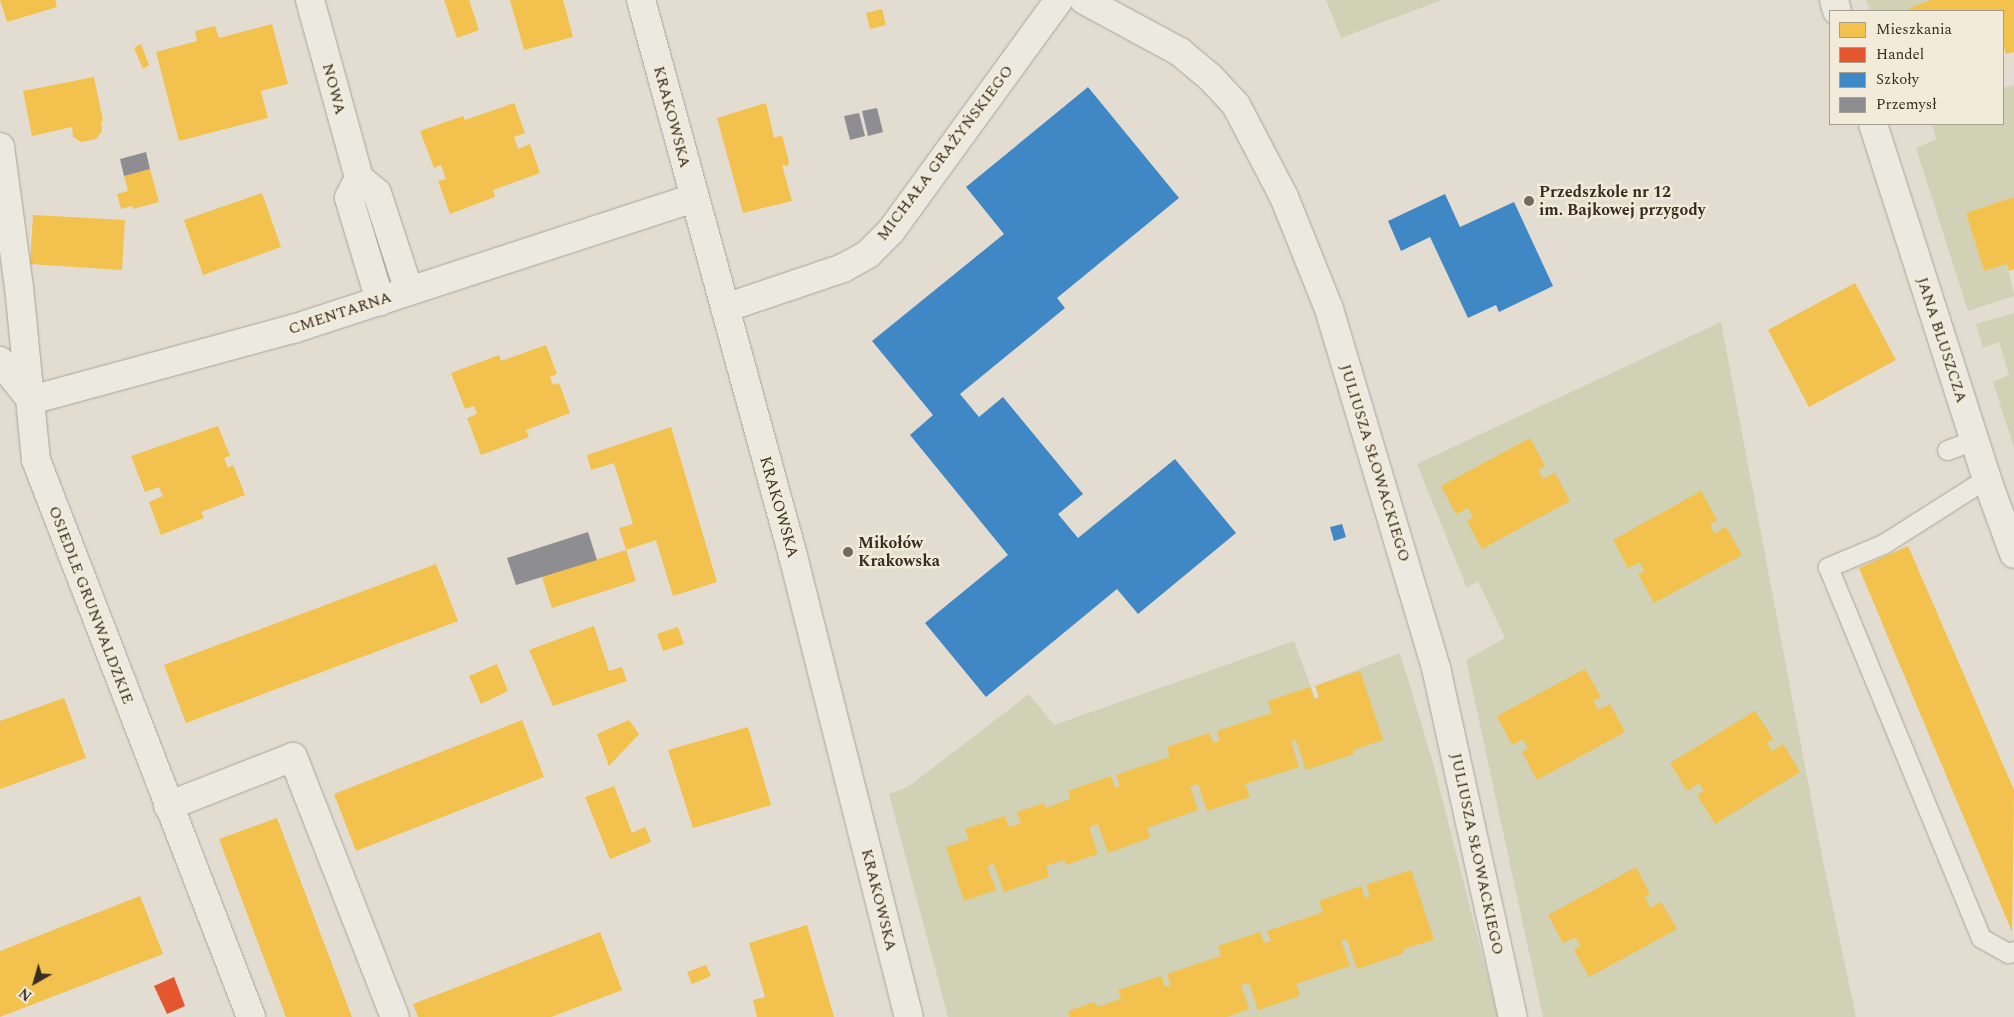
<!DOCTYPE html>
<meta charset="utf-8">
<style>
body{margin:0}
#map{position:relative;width:2014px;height:1017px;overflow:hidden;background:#e3ddd1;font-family:Spectral,serif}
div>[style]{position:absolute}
.green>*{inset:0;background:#d1d1b5}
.homes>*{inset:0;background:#f2c14e}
.shops>*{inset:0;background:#e4572e}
.schools>*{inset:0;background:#3f88c5}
.industry>*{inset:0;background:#8d8d92}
.roads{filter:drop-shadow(0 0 1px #a9a399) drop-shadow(0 0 1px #a9a399)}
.service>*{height:19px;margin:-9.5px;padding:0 9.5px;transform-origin:9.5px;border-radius:9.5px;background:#ece9e1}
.minor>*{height:28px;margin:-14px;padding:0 14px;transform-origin:14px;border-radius:14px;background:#ece9e1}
.tertiary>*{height:28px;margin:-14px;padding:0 14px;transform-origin:14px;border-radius:14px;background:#ece9e1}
.dots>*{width:14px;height:14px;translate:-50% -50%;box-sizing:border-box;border:2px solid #f2ebd9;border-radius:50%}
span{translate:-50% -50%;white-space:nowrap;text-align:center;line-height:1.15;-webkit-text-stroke:5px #f2ebd9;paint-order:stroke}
.street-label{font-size:16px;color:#372c22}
.poi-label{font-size:16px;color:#372c22;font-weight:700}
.left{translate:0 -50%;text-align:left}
.legend{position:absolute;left:1829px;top:10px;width:175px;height:115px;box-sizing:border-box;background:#f2ebd9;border:1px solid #a79f90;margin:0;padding:6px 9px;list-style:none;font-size:15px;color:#372c22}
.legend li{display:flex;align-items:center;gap:10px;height:25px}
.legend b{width:25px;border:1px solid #a79f90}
.north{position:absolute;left:10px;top:957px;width:50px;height:50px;-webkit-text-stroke:4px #f2ebd9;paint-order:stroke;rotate:218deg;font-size:14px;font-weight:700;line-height:20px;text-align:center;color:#372c22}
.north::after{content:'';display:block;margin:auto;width:18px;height:22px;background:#372c22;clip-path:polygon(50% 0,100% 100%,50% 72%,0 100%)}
</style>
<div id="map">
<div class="green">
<i style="clip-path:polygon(1326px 0,1442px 0,1341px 38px)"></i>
<i style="clip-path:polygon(1866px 0,1931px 0,1902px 11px,1870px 11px)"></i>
<i style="clip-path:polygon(2014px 85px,2014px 197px,1966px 213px,1984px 271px,2007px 264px,2014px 296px,1968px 311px,1916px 148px,1936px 139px,1932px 124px,2003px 124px,2003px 88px)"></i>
<i style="clip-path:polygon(2014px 313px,2014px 448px,1993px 382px,2009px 375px,1999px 342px,1983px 348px,1976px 324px)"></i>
<i style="clip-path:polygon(1721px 322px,1821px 851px,1856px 1017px,1543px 1017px,1466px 660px,1505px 638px,1478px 581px,1467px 588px,1417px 464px)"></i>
<i style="clip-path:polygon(1294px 641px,1315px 698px,1319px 697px,1315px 686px,1400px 653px,1433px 763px,1498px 1017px,948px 1017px,889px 794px,908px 787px,1029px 694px,1054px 725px)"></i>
</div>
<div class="homes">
<i style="clip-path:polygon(0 0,55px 0,57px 7px,7px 22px)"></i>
<i style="clip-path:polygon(444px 0,469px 0,479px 30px,457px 38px)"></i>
<i style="clip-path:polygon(510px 0,563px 0,573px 37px,524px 50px)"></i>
<i style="clip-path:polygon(1931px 0,2014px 0,2014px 52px,2006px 54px,2003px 44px,2003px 11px,1902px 11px)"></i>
<i style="clip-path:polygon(882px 9px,886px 25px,870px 29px,866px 13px)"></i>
<i style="clip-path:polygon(272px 24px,288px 84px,261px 91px,268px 118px,179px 141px,156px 52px,197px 41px,195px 31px,215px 26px,219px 38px)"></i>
<i style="clip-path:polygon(141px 44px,149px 65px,143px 69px,134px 48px)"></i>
<i style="clip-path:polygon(94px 77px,103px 121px,101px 122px,102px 131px,96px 139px,81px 142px,73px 137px,72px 127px,32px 136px,23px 91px)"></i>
<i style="clip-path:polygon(514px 103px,525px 133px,514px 137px,518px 149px,530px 144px,540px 173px,493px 190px,495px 197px,450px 214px,438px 181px,446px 179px,441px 165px,434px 168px,420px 131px,463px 116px,465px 120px)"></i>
<i style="clip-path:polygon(766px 103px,774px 138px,782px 135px,789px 162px,788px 166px,782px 165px,792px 201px,743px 213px,717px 118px)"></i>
<i style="clip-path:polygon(150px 169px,159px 202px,133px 209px,132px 206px,121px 209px,117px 194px,128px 191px,124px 176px)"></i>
<i style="clip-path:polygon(262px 193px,281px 247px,203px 275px,184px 220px)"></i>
<i style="clip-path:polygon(2014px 197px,2014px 269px,2009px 271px,2007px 264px,1984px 271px,1966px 213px)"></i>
<i style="clip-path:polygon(33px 215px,125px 220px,122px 270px,30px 264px)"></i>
<i style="clip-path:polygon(1855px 283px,1896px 360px,1809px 407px,1768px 330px)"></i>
<i style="clip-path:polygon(546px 345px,557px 374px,550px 377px,553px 385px,559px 383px,570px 413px,526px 430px,529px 437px,481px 455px,467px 418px,477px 414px,474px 406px,465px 409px,451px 373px,499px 355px,501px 361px)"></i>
<i style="clip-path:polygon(218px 426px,230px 456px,224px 458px,228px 468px,233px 465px,245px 495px,201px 512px,204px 518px,161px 535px,149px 502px,163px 496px,159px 487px,145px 492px,131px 456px)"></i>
<i style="clip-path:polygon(671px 427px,717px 582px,673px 596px,656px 540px,626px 550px,619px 528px,633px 524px,614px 463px,591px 470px,587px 455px)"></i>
<i style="clip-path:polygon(1530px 438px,1545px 466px,1538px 470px,1543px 479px,1555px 473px,1570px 501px,1482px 549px,1467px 521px,1473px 517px,1468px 508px,1456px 514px,1441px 486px)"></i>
<i style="clip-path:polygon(1701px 491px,1717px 520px,1710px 524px,1714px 534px,1726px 527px,1742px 555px,1654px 603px,1638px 574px,1644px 572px,1640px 562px,1628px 568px,1613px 540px)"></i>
<i style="clip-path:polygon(1908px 546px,2014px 790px,2012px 932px,1859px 568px)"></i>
<i style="clip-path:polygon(626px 550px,636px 581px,552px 608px,542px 577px)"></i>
<i style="clip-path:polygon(436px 564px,458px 621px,186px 723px,164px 665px)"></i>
<i style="clip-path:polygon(594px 626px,609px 671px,622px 667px,627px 681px,553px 706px,529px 650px)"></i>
<i style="clip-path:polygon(678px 627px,684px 644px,663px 651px,657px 634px)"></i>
<i style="clip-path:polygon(497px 664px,508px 691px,481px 704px,469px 676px)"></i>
<i style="clip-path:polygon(1585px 669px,1601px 697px,1593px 701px,1598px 710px,1610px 704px,1625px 732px,1537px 780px,1522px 752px,1528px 748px,1523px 739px,1512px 745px,1497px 716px)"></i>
<i style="clip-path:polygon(1360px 671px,1383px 740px,1353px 750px,1354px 754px,1306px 770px,1296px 740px,1291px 742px,1299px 767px,1245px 784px,1250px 797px,1207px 811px,1198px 784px,1190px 786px,1198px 810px,1147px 828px,1150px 838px,1108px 853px,1098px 824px,1089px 827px,1098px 854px,1066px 865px,1064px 860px,1046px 866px,1049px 877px,1004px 892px,994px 864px,987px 866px,996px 890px,964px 901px,946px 847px,969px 840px,965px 829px,1005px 816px,1009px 827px,1021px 823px,1017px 812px,1044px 803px,1046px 808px,1070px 799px,1068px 791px,1111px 776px,1115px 788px,1120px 786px,1116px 775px,1170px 757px,1167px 747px,1209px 733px,1213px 743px,1220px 741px,1217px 731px,1272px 713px,1268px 701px,1310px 687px,1314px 699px,1319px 697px,1315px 686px)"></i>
<i style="clip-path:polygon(64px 698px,86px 758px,0 789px,0 721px)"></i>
<i style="clip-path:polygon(1755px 711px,1773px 739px,1767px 743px,1772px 751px,1783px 744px,1800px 772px,1715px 824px,1697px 795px,1704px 791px,1699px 783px,1687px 791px,1670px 763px)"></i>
<i style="clip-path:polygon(522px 720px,544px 777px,356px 851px,334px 794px)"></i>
<i style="clip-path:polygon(629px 720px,639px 734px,609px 766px,597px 734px)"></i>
<i style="clip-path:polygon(748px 727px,771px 805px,693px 828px,668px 750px)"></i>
<i style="clip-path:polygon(614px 786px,632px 833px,645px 827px,651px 842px,610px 859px,585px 797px)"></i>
<i style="clip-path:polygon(277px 818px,310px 906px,352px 1017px,286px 1017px,219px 839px)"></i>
<i style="clip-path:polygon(1636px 867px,1650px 894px,1645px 897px,1650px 908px,1661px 902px,1677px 929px,1589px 977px,1574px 950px,1580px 946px,1576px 937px,1563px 943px,1548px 915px)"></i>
<i style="clip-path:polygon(1411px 870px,1434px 940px,1403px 949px,1404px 953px,1357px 969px,1347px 939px,1341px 941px,1350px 966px,1296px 984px,1300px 996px,1258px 1010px,1249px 983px,1241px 985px,1249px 1009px,1227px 1017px,1070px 1017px,1068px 1011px,1095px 1002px,1097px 1007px,1121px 999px,1118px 990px,1161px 976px,1165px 987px,1171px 985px,1167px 974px,1221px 956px,1218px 946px,1260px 932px,1264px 943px,1271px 941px,1267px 931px,1323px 912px,1319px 901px,1361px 886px,1365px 898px,1370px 896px,1366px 885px)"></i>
<i style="clip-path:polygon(140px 896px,163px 954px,0 1017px,0 951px)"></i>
<i style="clip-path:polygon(807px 925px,834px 1017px,757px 1017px,753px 1000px,765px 997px,749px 943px)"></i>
<i style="clip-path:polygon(600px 932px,622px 990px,551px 1017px,418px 1017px,413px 1004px)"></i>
<i style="clip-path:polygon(706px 965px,711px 976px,692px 984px,687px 972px)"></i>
</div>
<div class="shops">
<i style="clip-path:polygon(174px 977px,185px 1006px,167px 1014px,154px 986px)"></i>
</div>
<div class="schools">
<i style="clip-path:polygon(1088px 87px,1179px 198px,1057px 298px,1065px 308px,960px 394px,979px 417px,1003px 397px,1083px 494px,1058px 514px,1078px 538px,1175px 459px,1236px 533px,1138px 614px,1117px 589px,986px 697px,925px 623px,1008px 555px,910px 435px,933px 415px,872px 341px,1004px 234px,966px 187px)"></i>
<i style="clip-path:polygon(1445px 194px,1460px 227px,1514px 202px,1553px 286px,1499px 312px,1496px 305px,1468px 318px,1430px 237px,1401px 251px,1388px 221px)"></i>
<i style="clip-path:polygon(1342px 524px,1346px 537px,1334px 541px,1330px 527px)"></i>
</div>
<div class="industry">
<i style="clip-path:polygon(877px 108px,883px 132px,868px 136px,862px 111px)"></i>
<i style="clip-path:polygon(859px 113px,865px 136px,850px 140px,844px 116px)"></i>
<i style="clip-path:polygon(146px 152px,150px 169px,124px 176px,120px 159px)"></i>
<i style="clip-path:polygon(588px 532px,597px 560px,516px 585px,507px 558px)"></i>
</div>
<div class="roads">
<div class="service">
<i style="left:1947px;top:450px;width:29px;rotate:-20deg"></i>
<i style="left:1987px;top:478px;width:123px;rotate:147.6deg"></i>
<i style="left:1883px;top:544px;width:60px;rotate:157.3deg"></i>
<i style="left:1828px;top:567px;width:401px;rotate:67.6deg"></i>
<i style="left:1981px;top:938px;width:31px;rotate:29deg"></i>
<i style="left:2008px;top:953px;width:6px;rotate:-18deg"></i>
</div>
<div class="minor">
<i style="left:310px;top:0;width:185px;rotate:74.6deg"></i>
<i style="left:359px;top:178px;width:23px;rotate:40deg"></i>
<i style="left:377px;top:193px;width:103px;rotate:71.9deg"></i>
<i style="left:1084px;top:0;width:109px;rotate:28.4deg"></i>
<i style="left:1180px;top:52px;width:39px;rotate:40deg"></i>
<i style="left:1210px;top:77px;width:38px;rotate:47deg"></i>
<i style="left:1236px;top:105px;width:104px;rotate:62.4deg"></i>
<i style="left:1284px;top:197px;width:121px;rotate:68.1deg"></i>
<i style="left:1329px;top:309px;width:375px;rotate:73.4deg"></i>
<i style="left:1436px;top:668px;width:357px;rotate:77.6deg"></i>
<i style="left:1834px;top:0;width:11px;rotate:75deg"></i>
<i style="left:1873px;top:124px;width:382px;rotate:72.2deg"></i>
<i style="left:1990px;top:488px;width:70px;rotate:70deg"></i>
<i style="left:0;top:147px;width:141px;rotate:82.3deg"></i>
<i style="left:19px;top:287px;width:174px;rotate:84.4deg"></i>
<i style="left:36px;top:460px;width:597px;rotate:68.89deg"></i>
<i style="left:359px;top:178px;width:22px;rotate:117deg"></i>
<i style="left:349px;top:198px;width:108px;rotate:73.2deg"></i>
<i style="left:725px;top:308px;width:125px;rotate:-18.7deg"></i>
<i style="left:843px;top:268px;width:29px;rotate:-29deg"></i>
<i style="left:868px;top:254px;width:33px;rotate:-45deg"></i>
<i style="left:891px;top:231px;width:286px;rotate:-54deg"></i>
<i style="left:0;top:361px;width:50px;rotate:51.5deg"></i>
<i style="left:31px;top:400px;width:271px;rotate:-15.2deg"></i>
<i style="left:293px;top:329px;width:421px;rotate:-18.1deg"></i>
<i style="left:168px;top:806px;width:134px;rotate:-21.4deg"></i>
<i style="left:293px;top:757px;width:279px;rotate:68.6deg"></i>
</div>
<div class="tertiary">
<i style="left:641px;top:0;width:576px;rotate:74.71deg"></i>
<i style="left:793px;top:556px;width:475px;rotate:75.9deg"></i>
</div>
</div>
<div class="dots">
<i style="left:1529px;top:201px;background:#736a5f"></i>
<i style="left:848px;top:552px;background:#736a5f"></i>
</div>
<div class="street-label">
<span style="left:334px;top:89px;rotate:75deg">NOWA</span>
<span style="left:672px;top:117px;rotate:75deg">KRAKOWSKA</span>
<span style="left:945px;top:153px;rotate:-53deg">MICHAŁA GRAŻYŃSKIEGO</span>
<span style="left:340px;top:313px;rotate:-18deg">CMENTARNA</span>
<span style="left:1942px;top:340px;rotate:72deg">JANA BLUSZCZA</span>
<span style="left:1375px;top:463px;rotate:73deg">JULIUSZA SŁOWACKIEGO</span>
<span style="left:779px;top:507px;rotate:74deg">KRAKOWSKA</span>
<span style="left:91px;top:605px;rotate:69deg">OSIEDLE GRUNWALDZKIE</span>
<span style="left:1477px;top:854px;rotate:78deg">JULIUSZA SŁOWACKIEGO</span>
<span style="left:879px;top:900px;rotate:76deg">KRAKOWSKA</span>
</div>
<div class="poi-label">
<span class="left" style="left:1539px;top:201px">Przedszkole nr 12<br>im. Bajkowej przygody</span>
<span class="left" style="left:858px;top:552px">Mikołów<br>Krakowska</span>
</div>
<ul class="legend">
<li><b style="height:14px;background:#f2c14e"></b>Mieszkania</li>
<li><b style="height:14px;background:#e4572e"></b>Handel</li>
<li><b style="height:14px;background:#3f88c5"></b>Szkoły</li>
<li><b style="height:14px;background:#8d8d92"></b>Przemysł</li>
</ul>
<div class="north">N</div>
</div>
